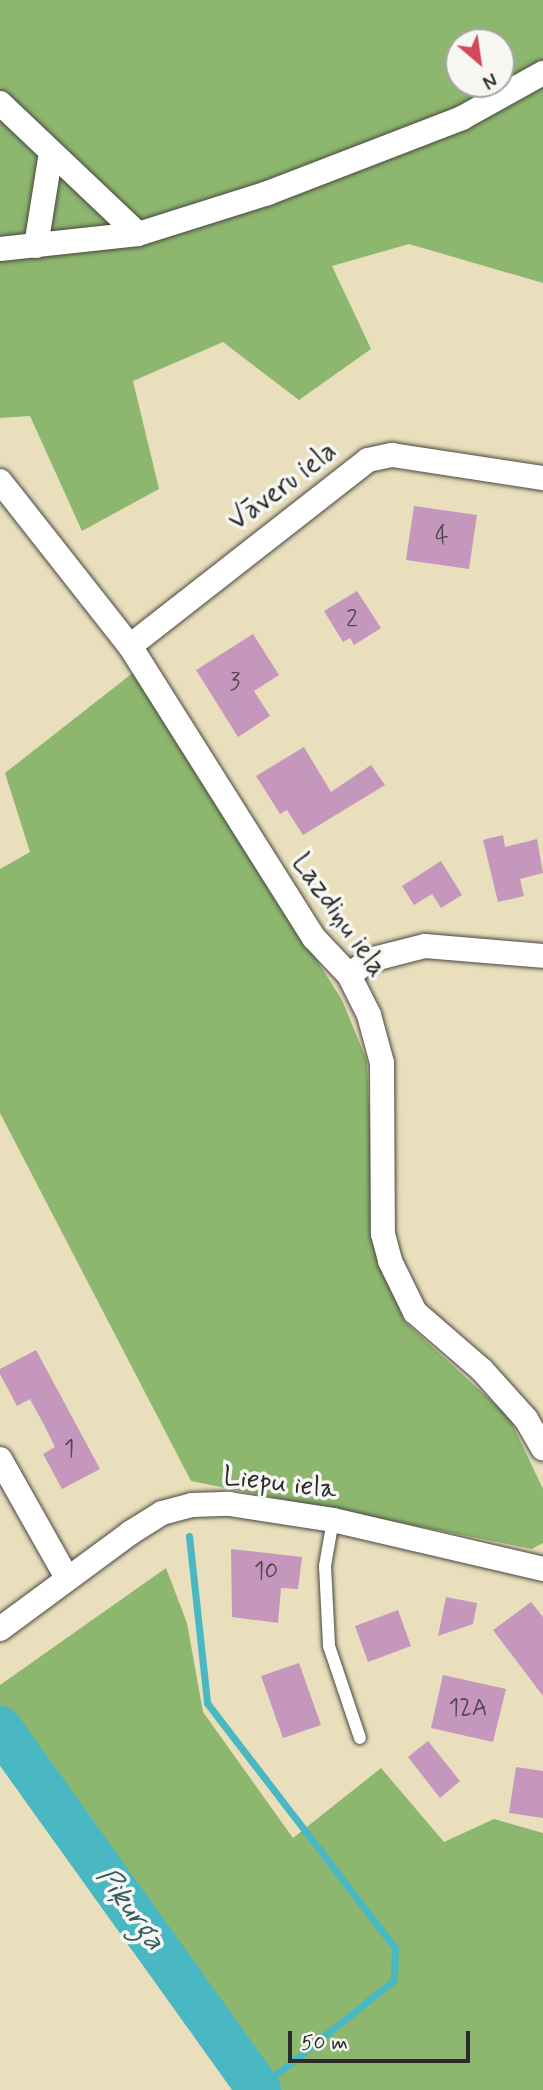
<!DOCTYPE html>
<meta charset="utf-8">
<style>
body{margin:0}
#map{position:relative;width:543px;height:2090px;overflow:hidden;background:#e9dfbc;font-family:Mynerve,sans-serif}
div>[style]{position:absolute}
.forest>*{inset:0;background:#8db76e}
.stream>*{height:7px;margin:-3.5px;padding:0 3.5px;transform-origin:3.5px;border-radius:3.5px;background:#4ab8c3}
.river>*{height:44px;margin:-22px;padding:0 22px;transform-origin:22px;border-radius:22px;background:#4ab8c3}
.building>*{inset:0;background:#c597bd}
.roads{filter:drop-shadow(0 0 2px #484641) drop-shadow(0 0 2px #484641)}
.service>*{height:12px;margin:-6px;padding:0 6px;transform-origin:6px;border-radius:6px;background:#fff}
.minor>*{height:24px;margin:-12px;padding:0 12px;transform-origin:12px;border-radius:12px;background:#fff}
span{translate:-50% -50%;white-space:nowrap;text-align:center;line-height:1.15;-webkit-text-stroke:7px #f6f6f2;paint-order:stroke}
.number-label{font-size:24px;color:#524650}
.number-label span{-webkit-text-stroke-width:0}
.street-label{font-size:28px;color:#2b2b2b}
.water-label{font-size:30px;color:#365c60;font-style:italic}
.north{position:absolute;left:445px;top:28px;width:70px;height:70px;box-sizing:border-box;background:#f6f6f2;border:2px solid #a5a5a2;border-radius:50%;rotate:151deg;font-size:19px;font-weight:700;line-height:28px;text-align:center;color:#2b2b2b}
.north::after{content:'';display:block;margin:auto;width:24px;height:32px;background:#d1495b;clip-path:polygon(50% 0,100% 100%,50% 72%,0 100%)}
.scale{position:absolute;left:288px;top:2031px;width:182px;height:32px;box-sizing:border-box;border:4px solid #2b2b2b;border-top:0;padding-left:9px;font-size:21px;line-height:24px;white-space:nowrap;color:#2b2b2b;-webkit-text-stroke:5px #f6f6f2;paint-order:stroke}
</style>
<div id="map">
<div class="forest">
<i style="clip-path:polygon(evenodd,0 0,543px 0,543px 283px,409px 244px,332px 266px,371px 349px,299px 400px,223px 342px,133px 381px,159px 489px,82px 531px,30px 416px,0 418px,0 0,459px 42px,501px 42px,501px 84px,459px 84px,459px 42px)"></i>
<i style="clip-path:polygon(134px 672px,342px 1000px,367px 1061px,375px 1252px,405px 1322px,509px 1417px,543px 1489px,543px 1543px,532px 1549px,191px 1481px,0 1113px,0 869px,30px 852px,5px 773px)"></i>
<i style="clip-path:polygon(166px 1568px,187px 1623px,203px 1712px,293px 1838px,381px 1768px,444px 1842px,494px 1819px,543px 1833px,543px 2090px,244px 2090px,0 1758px,0 1685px)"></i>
</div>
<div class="stream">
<i style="left:189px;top:1536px;width:168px;rotate:83.8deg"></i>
<i style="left:207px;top:1703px;width:309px;rotate:52.5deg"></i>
<i style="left:395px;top:1948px;width:32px;rotate:92deg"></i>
<i style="left:394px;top:1980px;width:174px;rotate:141.3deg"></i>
</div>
<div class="river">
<i style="left:0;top:1728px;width:445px;rotate:54.4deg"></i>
</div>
<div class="building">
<i style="clip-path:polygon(414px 506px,477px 515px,469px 569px,406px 560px)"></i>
<i style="clip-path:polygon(357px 591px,381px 628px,354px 645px,350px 638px,343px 642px,324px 611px)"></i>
<i style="clip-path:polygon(253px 634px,279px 675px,254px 691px,270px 716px,238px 737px,196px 670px)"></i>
<i style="clip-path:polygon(304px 747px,331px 792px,371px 765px,385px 785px,303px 835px,287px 810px,280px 814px,256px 776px)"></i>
<i style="clip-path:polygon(503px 835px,505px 847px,537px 839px,543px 873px,520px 879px,524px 896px,498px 902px,483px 840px)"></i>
<i style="clip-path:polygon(441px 861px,462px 895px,441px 908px,432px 894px,414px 905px,402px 886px)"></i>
<i style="clip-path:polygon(36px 1350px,100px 1469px,62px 1489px,43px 1454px,55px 1447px,43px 1423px,30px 1399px,17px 1406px,0 1374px,0 1369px)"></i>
<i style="clip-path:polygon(231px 1549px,302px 1557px,298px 1589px,281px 1588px,278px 1623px,232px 1617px)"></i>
<i style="clip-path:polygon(446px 1597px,477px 1603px,473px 1624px,438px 1636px)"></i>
<i style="clip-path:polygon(531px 1602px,543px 1617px,543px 1696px,493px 1630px)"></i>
<i style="clip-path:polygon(398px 1610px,411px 1646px,368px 1662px,355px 1626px)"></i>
<i style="clip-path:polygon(299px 1663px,321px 1725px,283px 1738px,261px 1676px)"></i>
<i style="clip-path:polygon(443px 1675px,506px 1689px,493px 1742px,431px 1728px)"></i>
<i style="clip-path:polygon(428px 1741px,460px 1781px,440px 1798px,408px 1757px)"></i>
<i style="clip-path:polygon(516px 1767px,543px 1771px,543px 1818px,509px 1813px)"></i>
</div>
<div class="roads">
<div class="service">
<i style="left:333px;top:1520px;width:47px;rotate:99.9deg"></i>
<i style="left:325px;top:1566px;width:80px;rotate:87.1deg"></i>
<i style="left:329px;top:1646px;width:97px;rotate:71.4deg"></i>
</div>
<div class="minor">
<i style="left:0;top:103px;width:190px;rotate:43.5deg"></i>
<i style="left:36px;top:246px;width:95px;rotate:-80.9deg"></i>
<i style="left:0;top:249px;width:139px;rotate:-6.2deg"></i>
<i style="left:138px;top:234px;width:136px;rotate:-17.5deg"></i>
<i style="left:268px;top:193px;width:208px;rotate:-21.1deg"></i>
<i style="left:462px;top:118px;width:93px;rotate:-29.1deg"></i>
<i style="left:0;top:481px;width:210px;rotate:51.8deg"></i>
<i style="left:130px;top:646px;width:345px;rotate:57.8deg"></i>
<i style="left:314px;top:938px;width:51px;rotate:46.6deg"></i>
<i style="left:349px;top:975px;width:45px;rotate:63.4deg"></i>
<i style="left:369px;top:1015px;width:50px;rotate:74.8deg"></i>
<i style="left:382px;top:1063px;width:171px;rotate:89.7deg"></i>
<i style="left:383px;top:1234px;width:28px;rotate:75deg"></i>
<i style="left:390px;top:1261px;width:57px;rotate:63.9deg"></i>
<i style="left:415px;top:1312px;width:89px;rotate:40.9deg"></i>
<i style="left:482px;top:1370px;width:66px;rotate:48.1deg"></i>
<i style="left:526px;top:1419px;width:34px;rotate:60deg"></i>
<i style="left:130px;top:646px;width:302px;rotate:-38deg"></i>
<i style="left:368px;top:460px;width:25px;rotate:-12deg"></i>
<i style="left:392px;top:455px;width:153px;rotate:8.7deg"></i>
<i style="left:349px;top:975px;width:26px;rotate:-36deg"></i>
<i style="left:370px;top:960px;width:57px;rotate:-14.3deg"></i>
<i style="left:425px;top:946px;width:118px;rotate:4.8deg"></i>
<i style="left:0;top:1459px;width:137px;rotate:60.6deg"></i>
<i style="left:0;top:1629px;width:162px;rotate:-36.4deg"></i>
<i style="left:130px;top:1533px;width:38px;rotate:-32deg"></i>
<i style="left:162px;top:1513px;width:31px;rotate:-15deg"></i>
<i style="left:192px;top:1505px;width:37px;rotate:-2deg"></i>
<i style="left:229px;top:1504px;width:105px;rotate:8.7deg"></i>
<i style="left:333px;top:1520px;width:216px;rotate:13.1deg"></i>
</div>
</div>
<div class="number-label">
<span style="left:442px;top:537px">4</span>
<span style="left:352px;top:620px">2</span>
<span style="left:235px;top:683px">3</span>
<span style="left:69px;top:1450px">1</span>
<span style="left:266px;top:1572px">10</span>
<span style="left:468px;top:1709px">12A</span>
</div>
<div class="street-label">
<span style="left:283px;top:487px;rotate:-37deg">Vāveru iela</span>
<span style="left:338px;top:916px;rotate:55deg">Lazdiņu iela</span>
<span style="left:280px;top:1484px;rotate:7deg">Liepu iela</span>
</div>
<div class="water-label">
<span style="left:130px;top:1909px;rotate:54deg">Piķurga</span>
</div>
<div class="north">N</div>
<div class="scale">50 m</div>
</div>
